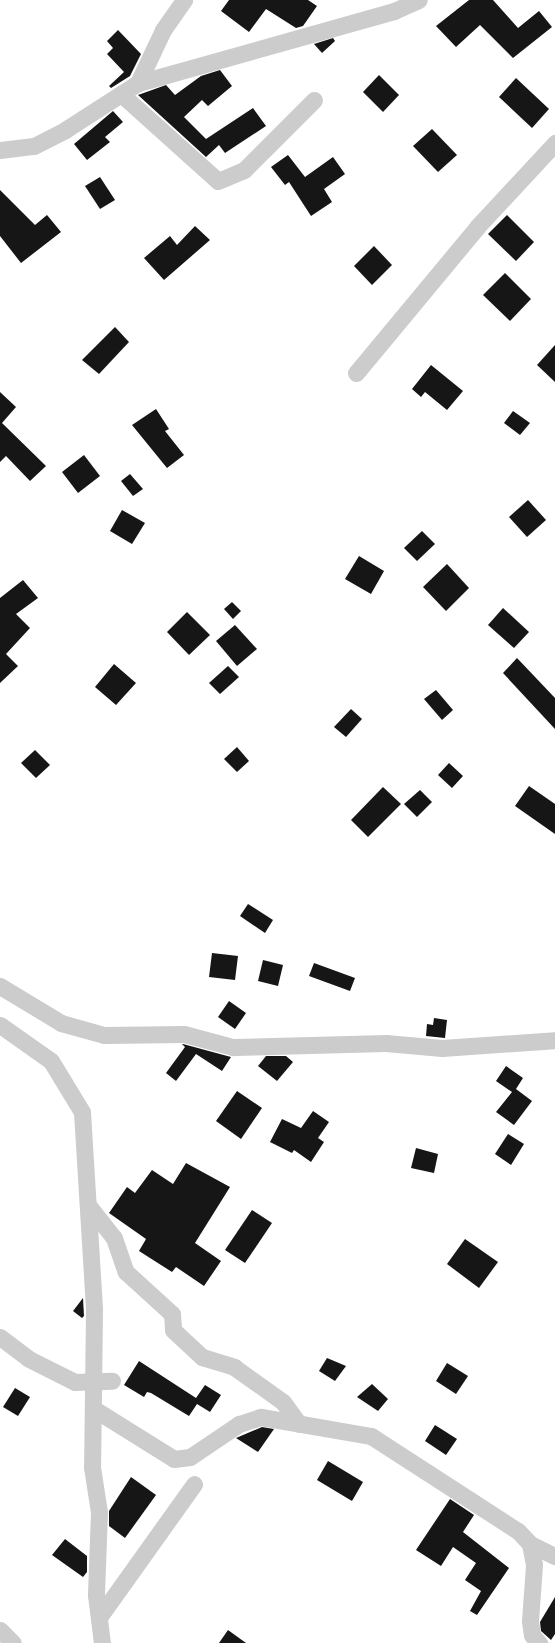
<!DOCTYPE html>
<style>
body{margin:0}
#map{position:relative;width:555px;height:1643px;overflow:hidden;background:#fff;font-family:"PT Sans",sans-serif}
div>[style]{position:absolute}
.building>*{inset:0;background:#161616}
.minor>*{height:17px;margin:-8.5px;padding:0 8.5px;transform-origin:8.5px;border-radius:8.5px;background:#ccc}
span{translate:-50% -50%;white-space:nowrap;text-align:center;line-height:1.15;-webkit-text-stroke:4px #fff;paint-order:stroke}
</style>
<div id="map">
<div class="building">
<i style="clip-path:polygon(229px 0,308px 0,317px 6px,303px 26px,296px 28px,266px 9px,249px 32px,221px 11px)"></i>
<i style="clip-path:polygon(469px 0,493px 0,518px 28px,539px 11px,552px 27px,513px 58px,480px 25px,456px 47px,436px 26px)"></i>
<i style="clip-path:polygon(118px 30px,141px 54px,130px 76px,111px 88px,109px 86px,124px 72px,107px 54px,113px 48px,107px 41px)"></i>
<i style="clip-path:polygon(333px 38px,335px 41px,322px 53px,314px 44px)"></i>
<i style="clip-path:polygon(220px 70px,232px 86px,208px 106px,202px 100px,184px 117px,206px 139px,253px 108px,266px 126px,225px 153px,219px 145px,206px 157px,138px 95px,166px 85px,175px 95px,201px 76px)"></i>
<i style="clip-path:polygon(379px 75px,399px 95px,383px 112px,363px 92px)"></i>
<i style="clip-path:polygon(516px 78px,549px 109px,532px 128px,499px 97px)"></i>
<i style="clip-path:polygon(113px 111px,123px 122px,105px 137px,110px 142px,87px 160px,74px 144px)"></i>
<i style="clip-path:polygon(432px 129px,457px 155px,438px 172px,413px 146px)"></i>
<i style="clip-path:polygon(288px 155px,305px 177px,333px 157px,345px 174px,324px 189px,332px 202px,311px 216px,289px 182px,285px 185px,271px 167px)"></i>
<i style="clip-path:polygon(100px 177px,115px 200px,100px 209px,85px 186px)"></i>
<i style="clip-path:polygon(0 190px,35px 225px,47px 215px,61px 232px,21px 263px,0 236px)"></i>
<i style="clip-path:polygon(507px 215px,534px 242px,516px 261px,488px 234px)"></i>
<i style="clip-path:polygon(195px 226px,210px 240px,164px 280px,144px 258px,170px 236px,177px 245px)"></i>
<i style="clip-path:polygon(374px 246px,392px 265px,372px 285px,354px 266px)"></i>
<i style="clip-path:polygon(505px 273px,531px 299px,510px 321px,483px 295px)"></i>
<i style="clip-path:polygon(115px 327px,129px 342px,99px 374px,82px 360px)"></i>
<i style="clip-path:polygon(555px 345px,555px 382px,537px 365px)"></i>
<i style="clip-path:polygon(431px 365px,463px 391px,447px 410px,425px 392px,421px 397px,412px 389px)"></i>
<i style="clip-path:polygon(0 392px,16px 407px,2px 423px,46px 466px,30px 481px,6px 456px,0 462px)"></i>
<i style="clip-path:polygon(156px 409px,169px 429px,165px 431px,184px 455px,167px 468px,132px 425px)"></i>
<i style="clip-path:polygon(513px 411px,530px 423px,520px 435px,504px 423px)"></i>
<i style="clip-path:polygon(84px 455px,100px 476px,78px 493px,62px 472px)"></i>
<i style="clip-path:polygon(130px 474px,143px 489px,133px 496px,121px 481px)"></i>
<i style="clip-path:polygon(528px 500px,546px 520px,527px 537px,509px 517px)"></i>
<i style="clip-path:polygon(122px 510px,145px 523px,132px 544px,110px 531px)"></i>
<i style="clip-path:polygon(422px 531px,435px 544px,417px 561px,404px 548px)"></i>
<i style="clip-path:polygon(359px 556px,384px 571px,371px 594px,345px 579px)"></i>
<i style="clip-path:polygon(447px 564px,469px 588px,446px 611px,423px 587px)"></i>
<i style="clip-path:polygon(23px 580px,38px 598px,16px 614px,30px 628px,6px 654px,18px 666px,0 683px,0 598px)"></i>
<i style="clip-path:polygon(232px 602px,241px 611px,233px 619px,224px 609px)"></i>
<i style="clip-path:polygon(503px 608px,529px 632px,514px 648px,488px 625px)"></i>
<i style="clip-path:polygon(187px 612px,210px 635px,189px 655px,167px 632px)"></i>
<i style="clip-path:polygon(235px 625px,257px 649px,237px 666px,216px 641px)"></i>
<i style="clip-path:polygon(517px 658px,555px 698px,555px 729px,503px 673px)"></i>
<i style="clip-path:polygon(114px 664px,136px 683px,116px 705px,95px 687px)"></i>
<i style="clip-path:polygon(228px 666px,239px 677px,220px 694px,209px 683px)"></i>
<i style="clip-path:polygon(436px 690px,453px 710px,442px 720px,424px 699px)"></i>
<i style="clip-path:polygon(351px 709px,362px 719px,346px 737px,334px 727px)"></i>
<i style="clip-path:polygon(237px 747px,249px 761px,237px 772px,224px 759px)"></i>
<i style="clip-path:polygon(35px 750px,50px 765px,36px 778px,21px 763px)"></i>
<i style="clip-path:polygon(449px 763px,463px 776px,452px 788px,438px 775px)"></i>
<i style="clip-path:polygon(529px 786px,555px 804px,555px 834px,515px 806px)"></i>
<i style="clip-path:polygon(383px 787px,401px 804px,368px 837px,351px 820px)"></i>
<i style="clip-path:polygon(420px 790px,432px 802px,417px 817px,404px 804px)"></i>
<i style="clip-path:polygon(248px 904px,273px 920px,265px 933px,240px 916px)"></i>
<i style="clip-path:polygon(212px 953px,238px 956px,235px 980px,209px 977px)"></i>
<i style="clip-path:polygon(263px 960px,283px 965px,278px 986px,258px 981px)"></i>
<i style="clip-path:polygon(314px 963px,355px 978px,350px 991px,309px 976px)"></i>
<i style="clip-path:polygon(229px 1001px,246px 1013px,235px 1029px,218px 1017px)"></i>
<i style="clip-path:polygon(434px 1018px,447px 1020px,445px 1038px,426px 1036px,427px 1024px,433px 1025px)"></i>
<i style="clip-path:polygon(182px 1044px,183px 1044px,231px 1057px,222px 1071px,196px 1054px,176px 1081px,166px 1073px,185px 1047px)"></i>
<i style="clip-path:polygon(266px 1056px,286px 1056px,293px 1062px,277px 1081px,258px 1066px)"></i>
<i style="clip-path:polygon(506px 1066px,523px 1078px,516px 1089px,532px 1101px,514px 1125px,496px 1112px,512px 1092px,496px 1081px)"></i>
<i style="clip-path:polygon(237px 1091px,262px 1108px,241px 1139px,216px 1121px)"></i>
<i style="clip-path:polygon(313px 1111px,329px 1122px,318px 1138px,324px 1142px,311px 1162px,294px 1150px,292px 1153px,270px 1142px,282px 1119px,301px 1128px)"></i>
<i style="clip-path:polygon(508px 1134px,524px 1144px,511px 1165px,495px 1154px)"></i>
<i style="clip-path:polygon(416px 1148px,438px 1154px,434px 1173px,411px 1168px)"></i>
<i style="clip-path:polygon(186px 1163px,230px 1187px,195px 1243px,221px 1261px,204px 1286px,176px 1267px,172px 1272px,139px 1251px,146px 1239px,109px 1213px,127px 1187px,135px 1193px,152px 1170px,173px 1184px)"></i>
<i style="clip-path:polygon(252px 1210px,272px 1223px,245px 1263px,225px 1250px)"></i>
<i style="clip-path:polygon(465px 1239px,498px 1262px,479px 1288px,447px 1264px)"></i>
<i style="clip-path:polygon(83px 1298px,84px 1316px,82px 1318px,73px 1311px)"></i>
<i style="clip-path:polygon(327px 1358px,346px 1366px,335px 1381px,319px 1371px)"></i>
<i style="clip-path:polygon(139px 1361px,196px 1398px,205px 1385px,221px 1395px,210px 1412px,197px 1404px,189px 1416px,151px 1393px,147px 1392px,144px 1397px,124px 1385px)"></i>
<i style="clip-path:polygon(447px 1363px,468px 1376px,456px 1394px,436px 1381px)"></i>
<i style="clip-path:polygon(372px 1384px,388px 1399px,378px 1411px,357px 1397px)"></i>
<i style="clip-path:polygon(15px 1388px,30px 1397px,18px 1416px,3px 1407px)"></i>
<i style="clip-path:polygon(435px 1425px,457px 1439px,446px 1455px,425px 1441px)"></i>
<i style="clip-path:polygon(262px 1427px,274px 1429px,258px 1452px,236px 1438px)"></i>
<i style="clip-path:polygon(328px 1461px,363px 1482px,352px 1501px,317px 1480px)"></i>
<i style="clip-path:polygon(131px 1477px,156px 1495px,125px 1538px,109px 1526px,109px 1511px)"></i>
<i style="clip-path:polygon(450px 1499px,474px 1515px,463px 1532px,509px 1568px,477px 1615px,470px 1611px,481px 1591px,465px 1580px,476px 1563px,453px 1547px,441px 1566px,416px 1550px)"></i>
<i style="clip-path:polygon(65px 1539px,87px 1556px,87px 1572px,83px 1577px,52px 1555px)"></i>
<i style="clip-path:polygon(555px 1597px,555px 1634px,551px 1640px,541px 1631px,540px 1622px)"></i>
<i style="clip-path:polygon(228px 1630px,246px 1643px,219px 1643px)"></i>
</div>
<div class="minor">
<i style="left:138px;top:83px;width:59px;rotate:-64.7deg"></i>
<i style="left:163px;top:30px;width:37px;rotate:-55deg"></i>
<i style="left:121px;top:94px;width:130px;rotate:41.9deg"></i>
<i style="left:218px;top:181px;width:28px;rotate:-23deg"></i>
<i style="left:244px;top:170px;width:99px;rotate:-45deg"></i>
<i style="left:0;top:150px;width:34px;rotate:-7deg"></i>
<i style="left:34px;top:146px;width:35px;rotate:-27deg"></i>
<i style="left:65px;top:130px;width:87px;rotate:-32.8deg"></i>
<i style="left:138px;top:83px;width:266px;rotate:-15.7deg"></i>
<i style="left:394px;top:11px;width:27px;rotate:-24deg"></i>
<i style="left:356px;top:373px;width:190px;rotate:-50.3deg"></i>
<i style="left:477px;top:227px;width:115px;rotate:-47.1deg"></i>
<i style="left:0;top:986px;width:71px;rotate:31.2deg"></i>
<i style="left:61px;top:1023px;width:45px;rotate:15.6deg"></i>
<i style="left:104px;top:1035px;width:80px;rotate:-0.7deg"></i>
<i style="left:184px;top:1034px;width:51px;rotate:14.9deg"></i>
<i style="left:233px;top:1047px;width:153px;rotate:-1.5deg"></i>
<i style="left:386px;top:1043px;width:56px;rotate:5.1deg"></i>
<i style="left:442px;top:1048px;width:113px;rotate:-4deg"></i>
<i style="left:0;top:1025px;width:62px;rotate:35.2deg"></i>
<i style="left:51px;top:1061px;width:60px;rotate:58.7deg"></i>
<i style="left:82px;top:1112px;width:198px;rotate:86.5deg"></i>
<i style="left:94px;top:1310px;width:157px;rotate:90.7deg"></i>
<i style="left:92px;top:1467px;width:46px;rotate:81.2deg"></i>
<i style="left:99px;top:1512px;width:83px;rotate:92.1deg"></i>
<i style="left:96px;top:1595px;width:48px;rotate:82.9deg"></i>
<i style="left:88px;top:1205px;width:42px;rotate:51.8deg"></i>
<i style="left:114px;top:1238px;width:36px;rotate:71deg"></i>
<i style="left:126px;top:1272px;width:62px;rotate:42.4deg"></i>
<i style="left:172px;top:1314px;width:16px;rotate:86deg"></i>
<i style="left:173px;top:1330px;width:40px;rotate:43deg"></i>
<i style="left:202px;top:1357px;width:34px;rotate:17deg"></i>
<i style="left:234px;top:1367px;width:60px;rotate:35.5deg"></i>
<i style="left:283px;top:1402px;width:27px;rotate:54deg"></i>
<i style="left:0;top:1337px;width:36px;rotate:37deg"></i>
<i style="left:29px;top:1359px;width:51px;rotate:26.6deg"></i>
<i style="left:75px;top:1382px;width:37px;rotate:-2deg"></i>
<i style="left:94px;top:1409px;width:94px;rotate:32deg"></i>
<i style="left:174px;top:1459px;width:16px;rotate:-7deg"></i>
<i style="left:190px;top:1457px;width:59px;rotate:-34deg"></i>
<i style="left:239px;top:1424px;width:23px;rotate:-18deg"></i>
<i style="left:261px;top:1417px;width:112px;rotate:9.8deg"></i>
<i style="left:371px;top:1436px;width:175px;rotate:32.9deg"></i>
<i style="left:518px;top:1531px;width:18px;rotate:47deg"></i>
<i style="left:530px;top:1544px;width:21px;rotate:79deg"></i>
<i style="left:534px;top:1565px;width:56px;rotate:94.1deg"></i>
<i style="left:530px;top:1621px;width:14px;rotate:82deg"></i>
<i style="left:532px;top:1635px;width:11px;rotate:49deg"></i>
<i style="left:530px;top:1544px;width:28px;rotate:26deg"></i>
<i style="left:100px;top:1616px;width:162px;rotate:-54.5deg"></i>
<i style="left:0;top:1630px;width:18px;rotate:45deg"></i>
</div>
</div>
